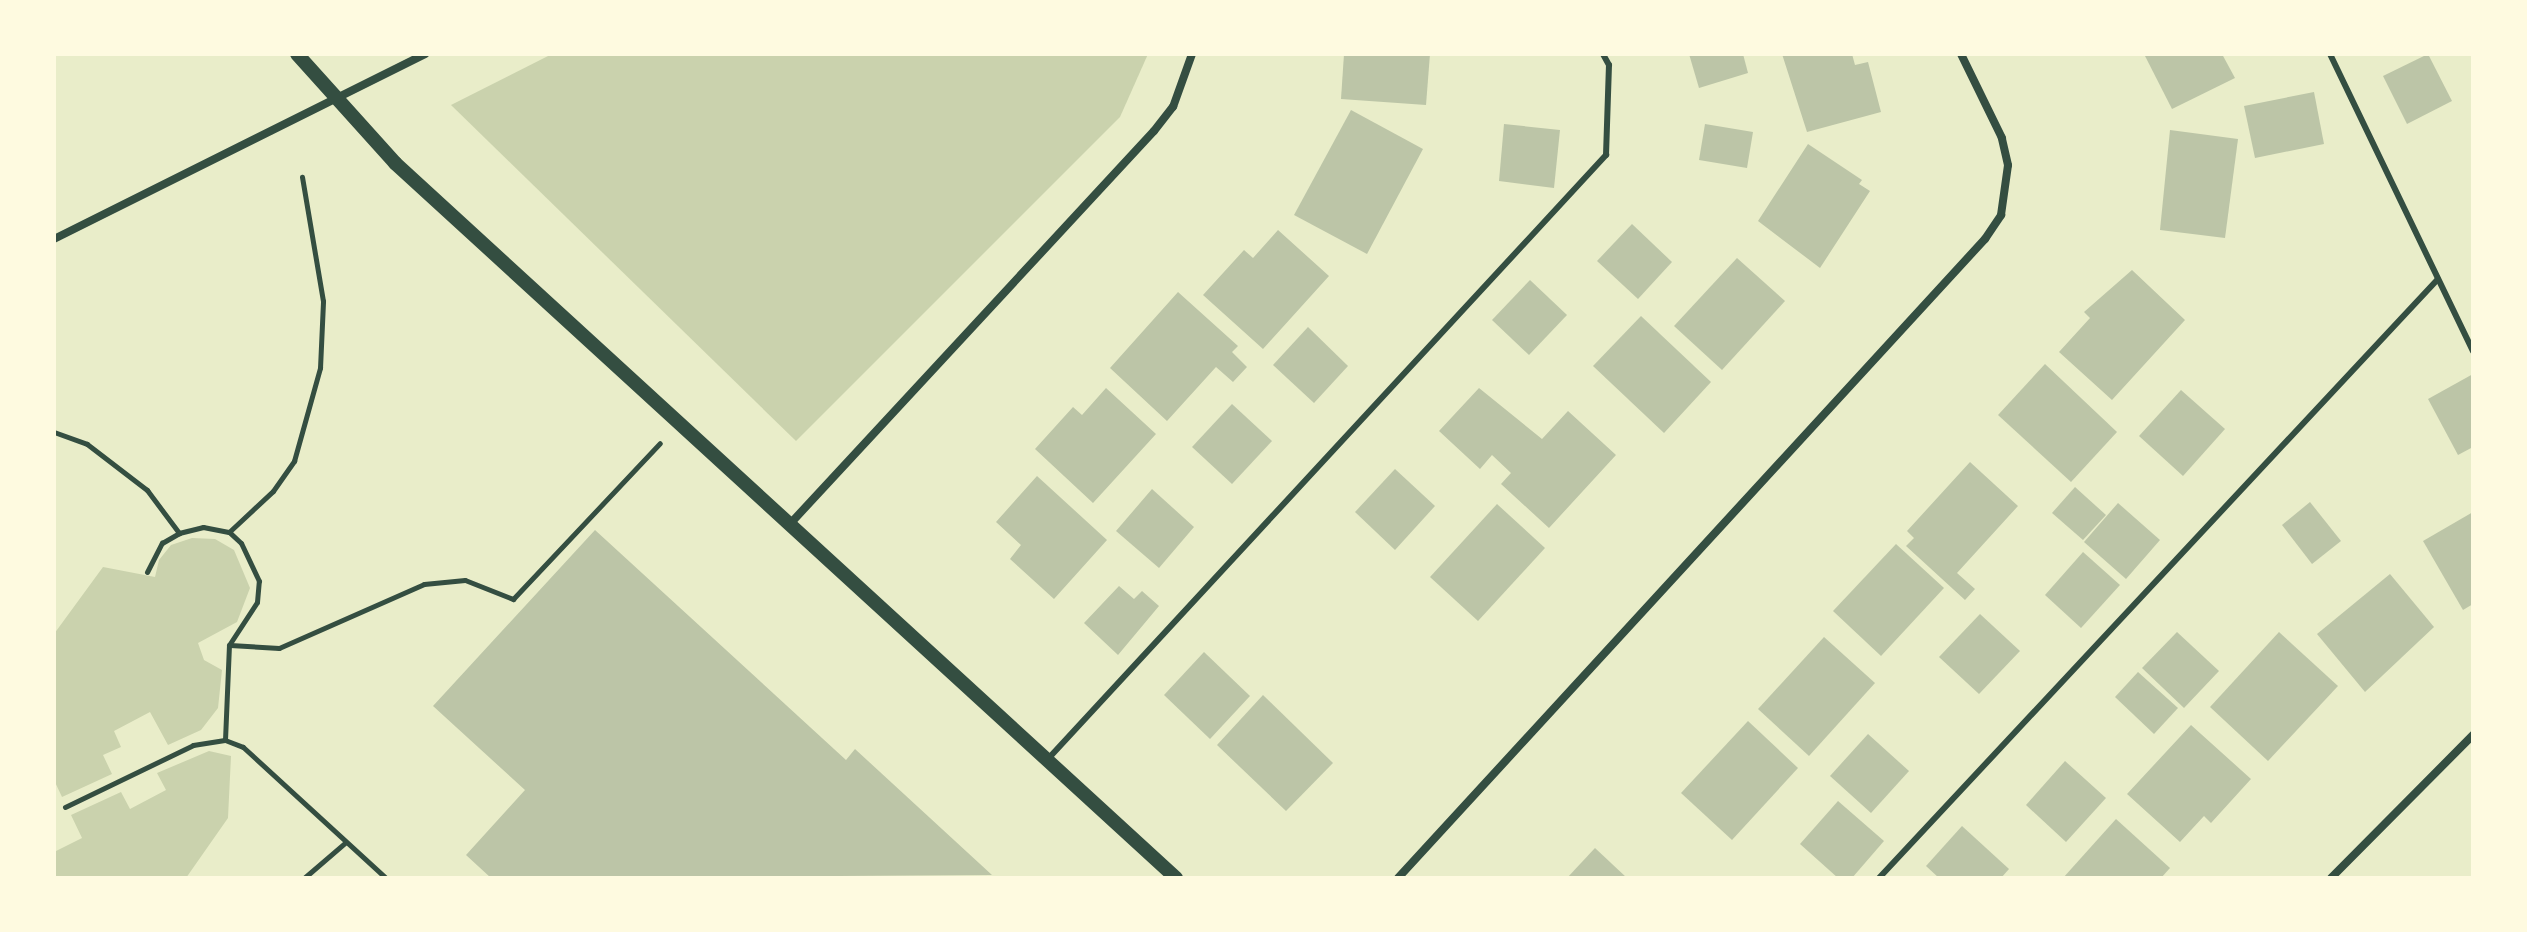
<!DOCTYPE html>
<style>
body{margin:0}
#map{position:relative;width:2527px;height:932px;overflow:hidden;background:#e9edc9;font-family:"Source Sans 3",sans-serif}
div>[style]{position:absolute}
.green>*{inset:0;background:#cad2ad}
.building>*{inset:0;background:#bcc5a7}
.path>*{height:5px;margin:-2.5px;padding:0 2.5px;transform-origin:2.5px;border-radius:2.5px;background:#344e41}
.service>*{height:6px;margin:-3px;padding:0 3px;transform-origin:3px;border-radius:3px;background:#344e41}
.minor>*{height:8px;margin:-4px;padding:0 4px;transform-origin:4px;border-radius:4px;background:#344e41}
.tertiary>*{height:14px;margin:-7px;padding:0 7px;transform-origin:7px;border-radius:7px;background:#344e41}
span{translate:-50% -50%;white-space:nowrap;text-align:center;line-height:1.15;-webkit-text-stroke:6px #fefae0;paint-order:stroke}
.frame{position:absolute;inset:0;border:56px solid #fefae0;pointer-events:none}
</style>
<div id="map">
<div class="green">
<i style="clip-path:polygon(552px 54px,1148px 54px,1120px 117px,796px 441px,451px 105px)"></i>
<i style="clip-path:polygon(192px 538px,215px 539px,234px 550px,250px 588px,237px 622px,198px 643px,204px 660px,222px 670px,218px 708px,201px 730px,168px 745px,150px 712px,114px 731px,121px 747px,103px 755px,112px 774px,62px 797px,54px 780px,54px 634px,103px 567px,155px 577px,159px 560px,171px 545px)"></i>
<i style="clip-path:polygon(209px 751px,231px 756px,228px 818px,186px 878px,54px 878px,54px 852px,82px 838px,71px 815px,121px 792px,130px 809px,166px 790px,157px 773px)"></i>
</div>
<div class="building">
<i style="clip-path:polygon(1344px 54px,1430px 54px,1426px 105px,1341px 99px)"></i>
<i style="clip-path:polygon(1689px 54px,1743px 54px,1748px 73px,1699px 88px)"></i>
<i style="clip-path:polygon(1782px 54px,1852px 54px,1855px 65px,1868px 62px,1881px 112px,1807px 132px)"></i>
<i style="clip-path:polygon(2144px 54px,2222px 54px,2235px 78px,2172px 109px)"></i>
<i style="clip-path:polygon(2428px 54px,2452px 101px,2407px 124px,2383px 76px)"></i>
<i style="clip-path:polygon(2314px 92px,2324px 144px,2255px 158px,2244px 106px)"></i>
<i style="clip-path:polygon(1351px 110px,1423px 149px,1367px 254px,1294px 215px)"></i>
<i style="clip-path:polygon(1504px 124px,1560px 130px,1554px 188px,1499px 181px)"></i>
<i style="clip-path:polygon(1705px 124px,1753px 132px,1747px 168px,1699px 160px)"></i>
<i style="clip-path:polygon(2170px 130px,2238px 139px,2225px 238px,2160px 230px)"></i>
<i style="clip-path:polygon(1808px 144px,1862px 180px,1859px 184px,1870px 191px,1820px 268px,1758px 221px)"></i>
<i style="clip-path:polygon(1632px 224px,1672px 262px,1638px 299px,1597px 261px)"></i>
<i style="clip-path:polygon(1278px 230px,1329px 276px,1263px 349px,1203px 295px,1244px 250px,1253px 258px)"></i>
<i style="clip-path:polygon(1737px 258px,1785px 301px,1722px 370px,1674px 326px)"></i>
<i style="clip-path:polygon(2132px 270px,2185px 320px,2112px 400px,2059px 352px,2090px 318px,2084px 312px)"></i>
<i style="clip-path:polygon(1530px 280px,1567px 315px,1529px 355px,1492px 320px)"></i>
<i style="clip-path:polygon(1178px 292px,1238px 346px,1232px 352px,1247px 367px,1233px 382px,1216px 367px,1167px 421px,1110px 368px)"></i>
<i style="clip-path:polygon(1641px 316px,1711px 382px,1664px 433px,1593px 366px)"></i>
<i style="clip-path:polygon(1308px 327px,1348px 366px,1314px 403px,1273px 365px)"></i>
<i style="clip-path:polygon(2045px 364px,2117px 432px,2071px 482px,1998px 415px)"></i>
<i style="clip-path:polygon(2473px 374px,2473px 447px,2458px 455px,2428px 399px)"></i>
<i style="clip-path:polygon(1106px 388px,1156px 434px,1093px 503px,1035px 449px,1073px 407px,1082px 415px)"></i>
<i style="clip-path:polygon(1479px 388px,1542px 439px,1568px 411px,1616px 455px,1549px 528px,1501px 484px,1511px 473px,1492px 455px,1480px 469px,1439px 431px)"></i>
<i style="clip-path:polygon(2181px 390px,2225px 429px,2183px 476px,2139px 436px)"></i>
<i style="clip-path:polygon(1232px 404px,1272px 441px,1232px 484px,1192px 447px)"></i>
<i style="clip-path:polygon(1970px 462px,2018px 506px,1957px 573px,1975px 589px,1965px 600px,1906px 546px,1914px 538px,1907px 531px)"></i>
<i style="clip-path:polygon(1395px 469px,1435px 506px,1395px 550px,1355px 512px)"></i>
<i style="clip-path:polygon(1037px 476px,1107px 540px,1054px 599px,1010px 559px,1021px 545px,996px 522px)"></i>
<i style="clip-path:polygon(2075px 487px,2106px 515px,2083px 540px,2052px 513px)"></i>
<i style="clip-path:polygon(1152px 489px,1194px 527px,1159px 568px,1116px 531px)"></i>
<i style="clip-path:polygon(2310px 502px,2341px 541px,2312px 564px,2282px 525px)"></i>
<i style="clip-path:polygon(2118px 503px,2160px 540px,2126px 579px,2084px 542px)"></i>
<i style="clip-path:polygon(1497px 504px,1545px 548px,1478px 621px,1430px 577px)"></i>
<i style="clip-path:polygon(2473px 512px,2473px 604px,2463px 610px,2423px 541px)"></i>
<i style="clip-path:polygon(595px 530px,846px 760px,855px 749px,992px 875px,491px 878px,466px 855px,525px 790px,433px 706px)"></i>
<i style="clip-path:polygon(1896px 544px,1944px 588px,1881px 656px,1833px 611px)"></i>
<i style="clip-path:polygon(2083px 552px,2120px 585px,2081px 628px,2045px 595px)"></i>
<i style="clip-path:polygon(2390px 574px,2434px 627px,2365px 692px,2317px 634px)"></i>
<i style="clip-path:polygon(1119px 586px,1134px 599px,1142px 591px,1159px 606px,1118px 655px,1084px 623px)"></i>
<i style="clip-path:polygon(1980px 614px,2020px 651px,1979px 694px,1939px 657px)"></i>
<i style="clip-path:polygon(2177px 632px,2219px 671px,2184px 708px,2142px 668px)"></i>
<i style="clip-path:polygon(2279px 632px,2338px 686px,2268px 761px,2210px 707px)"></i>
<i style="clip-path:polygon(1824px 637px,1875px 683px,1809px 756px,1758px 709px)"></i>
<i style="clip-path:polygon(1204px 652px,1250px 696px,1210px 739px,1164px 695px)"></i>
<i style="clip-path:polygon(2138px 672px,2178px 708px,2154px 734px,2115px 697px)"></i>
<i style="clip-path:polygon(1263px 695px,1333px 763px,1286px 811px,1217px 745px)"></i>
<i style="clip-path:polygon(1748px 721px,1798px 768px,1732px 840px,1681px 793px)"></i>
<i style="clip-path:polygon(2191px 725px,2251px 779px,2211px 823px,2204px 816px,2180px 842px,2127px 794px)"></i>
<i style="clip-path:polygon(1868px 734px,1909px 771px,1871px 813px,1830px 776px)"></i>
<i style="clip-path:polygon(2065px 761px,2106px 798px,2066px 842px,2026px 805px)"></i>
<i style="clip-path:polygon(1838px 801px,1884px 841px,1852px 878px,1838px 878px,1800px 844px)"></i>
<i style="clip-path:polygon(2116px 819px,2170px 868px,2161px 878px,2063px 878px)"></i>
<i style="clip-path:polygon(1962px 826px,2009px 869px,2001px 878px,1939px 878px,1926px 866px)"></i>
<i style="clip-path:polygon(1595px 848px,1627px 878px,1567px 878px)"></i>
</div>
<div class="path">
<i style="left:54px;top:432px;width:35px;rotate:20deg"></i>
<i style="left:87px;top:444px;width:76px;rotate:37.5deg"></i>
<i style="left:147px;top:490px;width:54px;rotate:53.3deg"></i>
<i style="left:147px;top:572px;width:33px;rotate:-63deg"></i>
<i style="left:162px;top:543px;width:20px;rotate:-30deg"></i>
<i style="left:179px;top:533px;width:25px;rotate:-14deg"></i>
<i style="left:203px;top:527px;width:26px;rotate:11deg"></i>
<i style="left:230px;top:645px;width:49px;rotate:3.5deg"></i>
<i style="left:279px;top:648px;width:158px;rotate:-23.8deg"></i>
<i style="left:424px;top:584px;width:41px;rotate:-5.6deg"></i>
<i style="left:465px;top:580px;width:52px;rotate:21.6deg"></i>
<i style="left:513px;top:599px;width:214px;rotate:-46.7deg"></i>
<i style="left:225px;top:740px;width:19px;rotate:21deg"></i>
<i style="left:243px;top:747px;width:194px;rotate:42.5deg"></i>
<i style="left:65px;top:807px;width:142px;rotate:-25.8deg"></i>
<i style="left:193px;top:745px;width:32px;rotate:-9deg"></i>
<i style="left:225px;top:740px;width:95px;rotate:-87.6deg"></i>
<i style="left:229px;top:645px;width:51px;rotate:-56.9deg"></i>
<i style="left:257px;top:602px;width:21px;rotate:-85deg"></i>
<i style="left:259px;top:581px;width:42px;rotate:-115.3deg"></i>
<i style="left:241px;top:543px;width:16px;rotate:-137deg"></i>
<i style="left:229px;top:532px;width:60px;rotate:-43deg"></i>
<i style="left:273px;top:491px;width:37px;rotate:-55deg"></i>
<i style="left:294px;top:461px;width:97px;rotate:-74.4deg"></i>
<i style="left:320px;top:368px;width:67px;rotate:-87.4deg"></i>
<i style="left:323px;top:301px;width:126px;rotate:-99.6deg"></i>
<i style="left:304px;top:878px;width:55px;rotate:-40.6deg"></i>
</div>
<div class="service">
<i style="left:2330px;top:54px;width:330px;rotate:64.3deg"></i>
<i style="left:1047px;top:760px;width:824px;rotate:-47.26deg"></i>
<i style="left:1606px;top:155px;width:90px;rotate:-88.1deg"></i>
<i style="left:1609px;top:65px;width:13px;rotate:-119deg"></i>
<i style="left:1879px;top:878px;width:819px;rotate:-46.98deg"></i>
</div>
<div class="minor">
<i style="left:54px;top:239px;width:415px;rotate:-26.5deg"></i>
<i style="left:789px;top:525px;width:537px;rotate:-47.19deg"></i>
<i style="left:1154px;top:131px;width:31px;rotate:-52deg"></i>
<i style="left:1173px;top:107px;width:56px;rotate:-70.3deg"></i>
<i style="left:1398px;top:878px;width:868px;rotate:-47.43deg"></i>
<i style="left:1985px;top:239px;width:29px;rotate:-56deg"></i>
<i style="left:2001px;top:215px;width:50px;rotate:-82deg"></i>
<i style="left:2008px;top:165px;width:28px;rotate:-103deg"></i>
<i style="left:2002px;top:138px;width:93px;rotate:-116deg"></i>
<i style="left:2331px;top:878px;width:202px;rotate:-45.2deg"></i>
</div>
<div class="tertiary">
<i style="left:297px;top:54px;width:147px;rotate:48deg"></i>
<i style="left:395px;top:163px;width:1059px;rotate:42.47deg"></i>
</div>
<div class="frame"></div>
</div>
